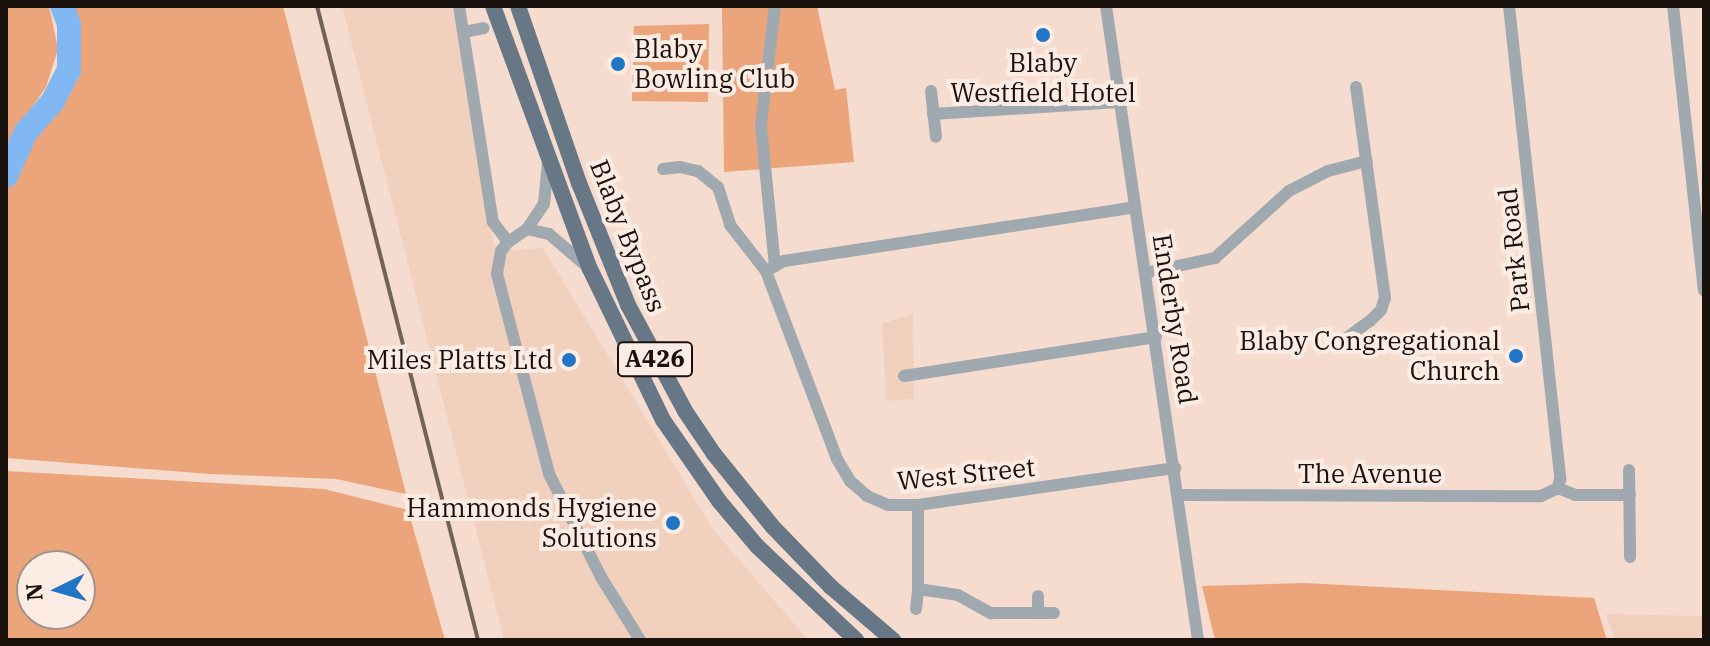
<!DOCTYPE html>
<style>
body{margin:0}
#map{position:relative;width:1710px;height:646px;overflow:hidden;background:#f6dcce;font-family:"IBM Plex Serif",serif}
div>[style]{position:absolute}
.built>*{inset:0;background:#f1d0be}
.green>*{inset:0;background:#eca47b}
.river>*{height:24px;margin:-12px;padding:0 12px;transform-origin:12px;border-radius:12px;background:#81b8f3}
.minor>*{height:12px;margin:-6px;padding:0 6px;transform-origin:6px;border-radius:6px;background:#a0a8b0}
.major>*{height:16px;margin:-8px;padding:0 8px;transform-origin:8px;border-radius:8px;background:#687786}
.rail>*{height:4px;margin:-2px;padding:0 2px;transform-origin:2px;border-radius:2px;background:#72635a}
.dots>*{width:22px;height:22px;translate:-50% -50%;box-sizing:border-box;border:4px solid #fcece3;border-radius:50%}
span{translate:-50% -50%;white-space:nowrap;text-align:center;line-height:1.15;-webkit-text-stroke:8px #fcece3;paint-order:stroke}
.shield-label span{padding:2px 6px;background:#fcece3;border:2px solid;border-radius:6px;-webkit-text-stroke-width:0}
.shield-label{font-size:24px;color:#19110c;font-weight:700}
.poi-label{font-size:26px;color:#19110c}
.left{translate:0 -50%;text-align:left}
.right{translate:-100% -50%;text-align:right}
.street-label{font-size:26px;color:#19110c}
.frame{position:absolute;inset:0;border:8px solid #19110c;pointer-events:none}
.north{position:absolute;left:16px;top:550px;width:80px;height:80px;box-sizing:border-box;background:#fcece3;border:2px solid #a1948d;border-radius:50%;rotate:265deg;font-size:22px;font-weight:700;line-height:32px;text-align:center;color:#19110c}
.north::after{content:'';display:block;margin:auto;width:28px;height:36px;background:#2076c4;clip-path:polygon(50% 0,100% 100%,50% 72%,0 100%)}
</style>
<div id="map">
<div class="built">
<i style="clip-path:polygon(342px 6px,454px 6px,494px 245px,515px 250px,543px 248px,712px 528px,808px 640px,504px 640px)"></i>
<i style="clip-path:polygon(913px 314px,914px 399px,886px 401px,882px 324px)"></i>
<i style="clip-path:polygon(1606px 614px,1704px 616px,1704px 640px,1615px 640px)"></i>
</div>
<div class="green">
<i style="clip-path:polygon(6px 6px,49px 6px,58px 49px,46px 87px,6px 145px)"></i>
<i style="clip-path:polygon(67px 6px,283px 6px,406px 494px,336px 479px,210px 474px,6px 458px,6px 187px,27px 139px,63px 91px,73px 63px,74px 24px)"></i>
<i style="clip-path:polygon(722px 6px,817px 6px,835px 90px,846px 88px,854px 162px,724px 172px)"></i>
<i style="clip-path:polygon(709px 24px,708px 102px,632px 101px,634px 26px)"></i>
<i style="clip-path:polygon(evenodd,6px 471px,324px 489px,408px 510px,445px 640px,6px 640px,6px 471px,80px 566px,80px 614px,32px 614px,32px 566px,80px 566px)"></i>
<i style="clip-path:polygon(1304px 583px,1594px 598px,1607px 640px,1215px 640px,1202px 586px)"></i>
</div>
<div class="river">
<i style="left:6px;top:176px;width:48px;rotate:-65.6deg"></i>
<i style="left:26px;top:132px;width:41px;rotate:-48.9deg"></i>
<i style="left:53px;top:101px;width:35px;rotate:-63deg"></i>
<i style="left:69px;top:70px;width:46px;rotate:-90deg"></i>
<i style="left:69px;top:24px;width:19px;rotate:-111deg"></i>
</div>
<div class="minor">
<i style="left:459px;top:6px;width:219px;rotate:81.1deg"></i>
<i style="left:493px;top:222px;width:25px;rotate:53deg"></i>
<i style="left:508px;top:242px;width:11px;rotate:128deg"></i>
<i style="left:501px;top:251px;width:23px;rotate:100deg"></i>
<i style="left:497px;top:274px;width:207px;rotate:75.4deg"></i>
<i style="left:549px;top:474px;width:115px;rotate:63.2deg"></i>
<i style="left:601px;top:577px;width:74px;rotate:58.2deg"></i>
<i style="left:775px;top:6px;width:121px;rotate:96.7deg"></i>
<i style="left:761px;top:126px;width:141px;rotate:84.3deg"></i>
<i style="left:1106px;top:6px;width:641px;rotate:81.74deg"></i>
<i style="left:1509px;top:6px;width:476px;rotate:83.8deg"></i>
<i style="left:1560px;top:479px;width:9px;rotate:103deg"></i>
<i style="left:1673px;top:6px;width:286px;rotate:83.8deg"></i>
<i style="left:464px;top:32px;width:20px;rotate:-11deg"></i>
<i style="left:931px;top:91px;width:46px;rotate:83.8deg"></i>
<i style="left:933px;top:114px;width:186px;rotate:-3.7deg"></i>
<i style="left:663px;top:169px;width:17px;rotate:-7deg"></i>
<i style="left:680px;top:167px;width:18px;rotate:13deg"></i>
<i style="left:698px;top:171px;width:26px;rotate:39deg"></i>
<i style="left:718px;top:187px;width:40px;rotate:72deg"></i>
<i style="left:730px;top:225px;width:58px;rotate:52deg"></i>
<i style="left:766px;top:271px;width:201px;rotate:69.3deg"></i>
<i style="left:837px;top:459px;width:26px;rotate:59deg"></i>
<i style="left:850px;top:481px;width:23px;rotate:41deg"></i>
<i style="left:867px;top:496px;width:23px;rotate:23deg"></i>
<i style="left:888px;top:505px;width:30px"></i>
<i style="left:918px;top:505px;width:260px;rotate:-8.2deg"></i>
<i style="left:527px;top:229px;width:23px;rotate:13deg"></i>
<i style="left:549px;top:234px;width:54px;rotate:40.5deg"></i>
<i style="left:508px;top:242px;width:23px;rotate:-34deg"></i>
<i style="left:527px;top:229px;width:30px;rotate:-56deg"></i>
<i style="left:544px;top:204px;width:42px;rotate:-84.6deg"></i>
<i style="left:766px;top:271px;width:21px;rotate:-29deg"></i>
<i style="left:784px;top:261px;width:355px;rotate:-8.7deg"></i>
<i style="left:1145px;top:273px;width:72px;rotate:-12.1deg"></i>
<i style="left:1215px;top:258px;width:100px;rotate:-42.2deg"></i>
<i style="left:1289px;top:191px;width:44px;rotate:-27.1deg"></i>
<i style="left:1328px;top:171px;width:40px;rotate:-14.4deg"></i>
<i style="left:1338px;top:344px;width:39px;rotate:-36deg"></i>
<i style="left:1370px;top:321px;width:16px;rotate:-45deg"></i>
<i style="left:1381px;top:310px;width:13px;rotate:-72deg"></i>
<i style="left:1385px;top:298px;width:213px;rotate:-97.8deg"></i>
<i style="left:904px;top:376px;width:255px;rotate:-8.8deg"></i>
<i style="left:1629px;top:470px;width:87px;rotate:89.3deg"></i>
<i style="left:1558px;top:488px;width:18px;rotate:22deg"></i>
<i style="left:1575px;top:495px;width:55px"></i>
<i style="left:1179px;top:495px;width:362px;rotate:0.2deg"></i>
<i style="left:1541px;top:496px;width:19px;rotate:-25deg"></i>
<i style="left:918px;top:505px;width:84px;rotate:90deg"></i>
<i style="left:918px;top:589px;width:40px;rotate:8.5deg"></i>
<i style="left:958px;top:595px;width:38px;rotate:29deg"></i>
<i style="left:991px;top:613px;width:63px"></i>
<i style="left:916px;top:609px;width:20px;rotate:-84deg"></i>
<i style="left:1038px;top:613px;width:17px;rotate:-90deg"></i>
</div>
<div class="major">
<i style="left:493px;top:6px;width:280px;rotate:69.8deg"></i>
<i style="left:590px;top:269px;width:168px;rotate:64.2deg"></i>
<i style="left:663px;top:420px;width:98px;rotate:55.3deg"></i>
<i style="left:719px;top:501px;width:59px;rotate:49.8deg"></i>
<i style="left:757px;top:546px;width:137px;rotate:43.5deg"></i>
<i style="left:518px;top:6px;width:187px;rotate:71deg"></i>
<i style="left:579px;top:183px;width:131px;rotate:68.1deg"></i>
<i style="left:628px;top:305px;width:120px;rotate:61.7deg"></i>
<i style="left:685px;top:411px;width:52px;rotate:56deg"></i>
<i style="left:714px;top:454px;width:92px;rotate:51.1deg"></i>
<i style="left:772px;top:526px;width:85px;rotate:46deg"></i>
<i style="left:831px;top:587px;width:82px;rotate:40.5deg"></i>
</div>
<div class="rail">
<i style="left:317px;top:6px;width:654px;rotate:75.75deg"></i>
</div>
<div class="dots">
<i style="left:1043px;top:35px;background:#2076c4"></i>
<i style="left:618px;top:64px;background:#2076c4"></i>
<i style="left:1516px;top:356px;background:#2076c4"></i>
<i style="left:569px;top:360px;background:#2076c4"></i>
<i style="left:673px;top:523px;background:#2076c4"></i>
</div>
<div class="shield-label">
<span style="left:655px;top:359px">A426</span>
</div>
<div class="poi-label">
<span class="left" style="left:634px;top:64px">Blaby<br>Bowling Club</span>
<span style="left:1043px;top:78px">Blaby<br>Westfield Hotel</span>
<span class="right" style="left:1500px;top:356px">Blaby Congregational<br>Church</span>
<span class="right" style="left:553px;top:360px">Miles Platts Ltd</span>
<span class="right" style="left:657px;top:523px">Hammonds Hygiene<br>Solutions</span>
</div>
<div class="street-label">
<span style="left:628px;top:236px;rotate:68deg">Blaby Bypass</span>
<span style="left:1514px;top:250px;rotate:-96deg">Park Road</span>
<span style="left:1175px;top:319px;rotate:81deg">Enderby Road</span>
<span style="left:966px;top:474px;rotate:-6deg">West Street</span>
<span style="left:1370px;top:474px">The Avenue</span>
</div>
<div class="frame"></div>
<div class="north">N</div>
</div>
